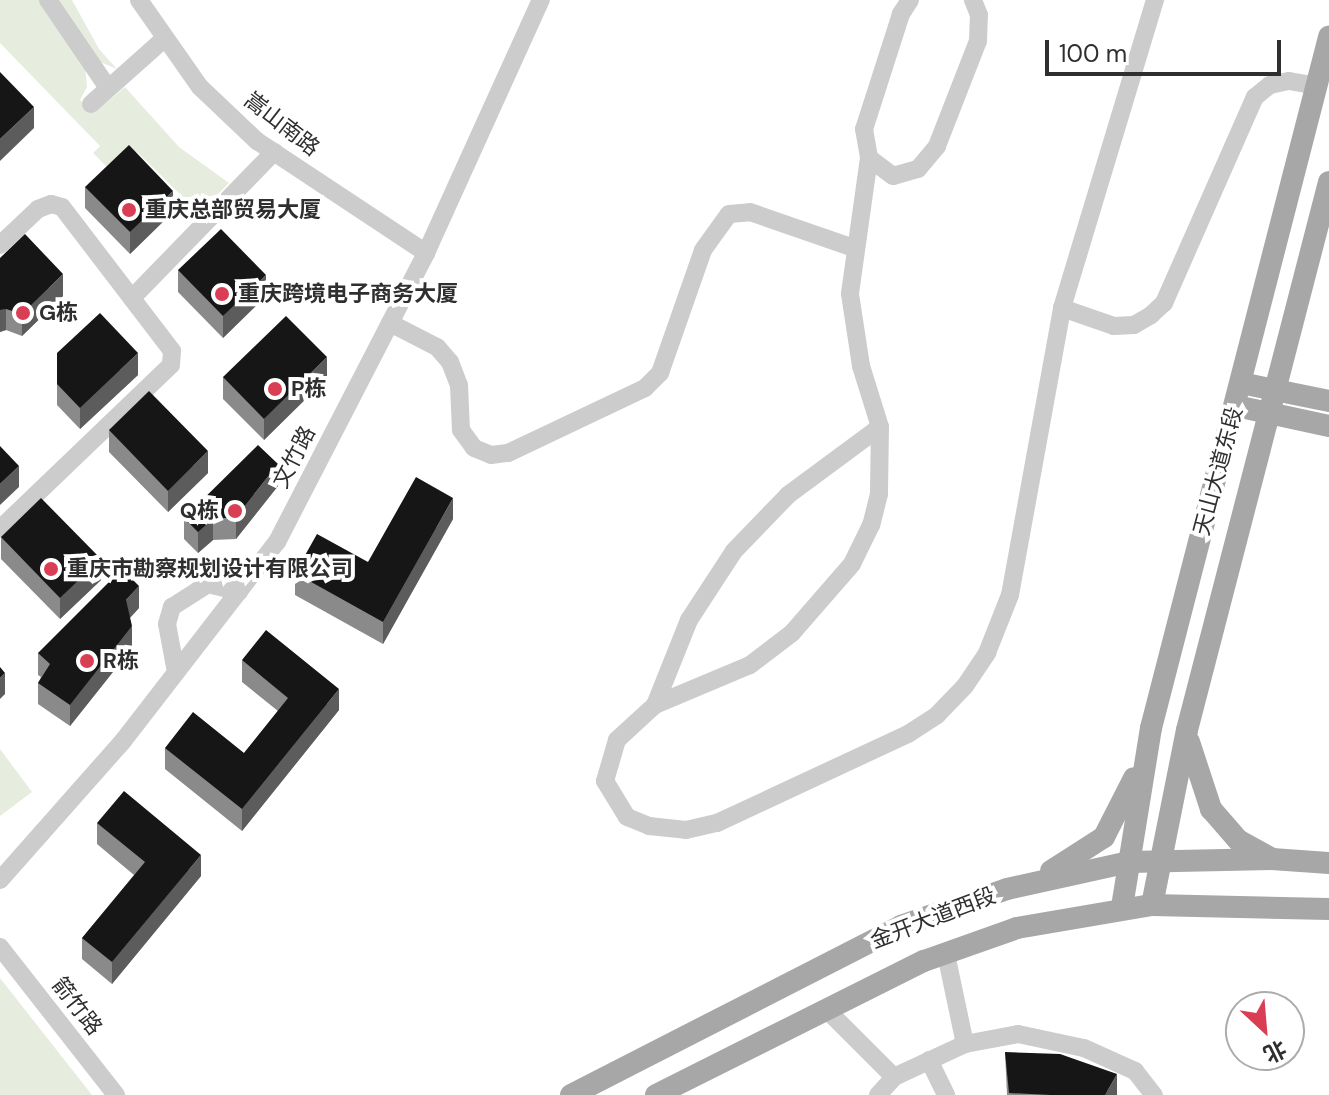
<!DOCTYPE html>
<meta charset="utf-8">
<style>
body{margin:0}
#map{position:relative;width:1329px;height:1095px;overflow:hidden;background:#fff;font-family:"DM Sans","Noto Sans SC",sans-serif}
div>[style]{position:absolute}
.green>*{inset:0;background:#e6ecde}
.minor>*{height:18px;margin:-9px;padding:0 9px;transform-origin:9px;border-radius:9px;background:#ccc}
.major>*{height:22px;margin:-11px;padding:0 11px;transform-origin:11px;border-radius:11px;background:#a7a7a7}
.wall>*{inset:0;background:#8a8a8a}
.shaded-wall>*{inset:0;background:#5c5c5c}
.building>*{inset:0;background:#161616}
.dots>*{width:22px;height:22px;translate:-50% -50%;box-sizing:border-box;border:4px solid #fff;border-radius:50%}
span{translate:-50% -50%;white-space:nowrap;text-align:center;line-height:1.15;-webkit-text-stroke:8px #fff;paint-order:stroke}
.street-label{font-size:22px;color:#2f2f2f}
.poi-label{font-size:22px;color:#2f2f2f;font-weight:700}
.left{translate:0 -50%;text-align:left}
.right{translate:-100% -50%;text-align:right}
.north{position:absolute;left:1225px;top:991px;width:80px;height:80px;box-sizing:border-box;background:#fff;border:2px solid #acacac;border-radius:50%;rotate:154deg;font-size:22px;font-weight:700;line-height:32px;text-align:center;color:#2f2f2f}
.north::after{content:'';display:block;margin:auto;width:28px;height:36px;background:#da3e54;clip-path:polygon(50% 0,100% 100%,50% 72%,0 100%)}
.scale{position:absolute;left:1045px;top:40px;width:236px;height:36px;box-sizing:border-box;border:4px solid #2f2f2f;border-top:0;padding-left:10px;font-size:24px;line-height:28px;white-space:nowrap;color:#2f2f2f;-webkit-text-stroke:6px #fff;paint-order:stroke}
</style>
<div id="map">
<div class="green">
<i style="clip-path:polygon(0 0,39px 0,51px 14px,85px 65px,87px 87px,80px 100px,94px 113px,125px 87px,179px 147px,229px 183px,204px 208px,183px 197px,137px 152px,114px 174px,93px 153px,100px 146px,0 43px)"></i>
<i style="clip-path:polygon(56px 0,72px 0,99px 49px,117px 69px,98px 61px)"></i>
<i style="clip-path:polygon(0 749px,32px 792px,0 816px)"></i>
<i style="clip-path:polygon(0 978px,92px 1095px,0 1095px)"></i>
</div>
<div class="minor">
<i style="left:48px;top:0;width:107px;rotate:55.7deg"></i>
<i style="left:139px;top:0;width:106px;rotate:55deg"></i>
<i style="left:200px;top:87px;width:79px;rotate:43.5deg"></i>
<i style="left:257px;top:141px;width:203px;rotate:33.5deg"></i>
<i style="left:910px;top:0;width:17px;rotate:123deg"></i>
<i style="left:901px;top:14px;width:121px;rotate:107.8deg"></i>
<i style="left:864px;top:129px;width:29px;rotate:80deg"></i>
<i style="left:869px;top:158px;width:30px;rotate:37deg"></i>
<i style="left:893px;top:176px;width:26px;rotate:-16deg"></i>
<i style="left:918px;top:169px;width:30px;rotate:-50deg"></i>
<i style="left:937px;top:146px;width:113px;rotate:-68.7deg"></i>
<i style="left:978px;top:41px;width:26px;rotate:-88deg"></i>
<i style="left:979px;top:15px;width:16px;rotate:-112deg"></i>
<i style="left:91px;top:104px;width:98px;rotate:-41.7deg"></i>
<i style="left:869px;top:158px;width:137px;rotate:98deg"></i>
<i style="left:850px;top:294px;width:73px;rotate:81.3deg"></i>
<i style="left:861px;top:366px;width:64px;rotate:72.7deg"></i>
<i style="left:880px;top:427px;width:67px;rotate:90.9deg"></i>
<i style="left:879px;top:494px;width:32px;rotate:104deg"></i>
<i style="left:871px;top:525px;width:43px;rotate:116deg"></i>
<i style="left:852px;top:564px;width:91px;rotate:131deg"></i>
<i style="left:792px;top:633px;width:53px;rotate:142.7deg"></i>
<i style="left:750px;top:665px;width:103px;rotate:157.2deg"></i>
<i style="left:655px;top:705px;width:52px;rotate:137.4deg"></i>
<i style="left:617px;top:740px;width:43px;rotate:106.3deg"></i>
<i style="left:605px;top:781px;width:42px;rotate:58.6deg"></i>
<i style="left:627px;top:817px;width:24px;rotate:22deg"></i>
<i style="left:649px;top:826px;width:37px;rotate:6deg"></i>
<i style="left:686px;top:830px;width:32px;rotate:-13deg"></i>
<i style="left:717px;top:823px;width:211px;rotate:-25deg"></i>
<i style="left:908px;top:734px;width:35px;rotate:-33deg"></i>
<i style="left:937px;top:715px;width:40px;rotate:-46deg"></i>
<i style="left:965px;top:686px;width:40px;rotate:-56deg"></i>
<i style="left:987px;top:653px;width:62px;rotate:-68.4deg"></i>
<i style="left:1010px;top:595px;width:292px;rotate:-79.7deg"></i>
<i style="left:1062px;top:308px;width:322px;rotate:-73.2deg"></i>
<i style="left:0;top:245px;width:52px;rotate:-43.5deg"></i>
<i style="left:38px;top:209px;width:14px;rotate:-21deg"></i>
<i style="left:51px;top:204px;width:11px;rotate:15deg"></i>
<i style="left:62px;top:207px;width:181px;rotate:52.6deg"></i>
<i style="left:172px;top:351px;width:14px;rotate:94deg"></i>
<i style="left:171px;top:365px;width:237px;rotate:136.2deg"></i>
<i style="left:132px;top:298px;width:204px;rotate:-45.8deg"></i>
<i style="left:1062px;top:308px;width:55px;rotate:19.1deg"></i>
<i style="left:1114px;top:326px;width:20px;rotate:-3deg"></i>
<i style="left:1134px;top:325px;width:20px;rotate:-30deg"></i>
<i style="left:1151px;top:315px;width:18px;rotate:-43deg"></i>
<i style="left:1164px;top:303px;width:225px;rotate:-66.2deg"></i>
<i style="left:1255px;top:97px;width:19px;rotate:-39deg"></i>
<i style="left:1270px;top:85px;width:19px;rotate:-12deg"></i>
<i style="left:1289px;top:81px;width:28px;rotate:10deg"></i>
<i style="left:390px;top:323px;width:53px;rotate:27.1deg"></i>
<i style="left:437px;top:347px;width:20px;rotate:49deg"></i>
<i style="left:450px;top:362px;width:25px;rotate:69deg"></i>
<i style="left:459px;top:385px;width:45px;rotate:87.5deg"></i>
<i style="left:461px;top:430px;width:22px;rotate:54deg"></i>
<i style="left:474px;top:448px;width:18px;rotate:22deg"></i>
<i style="left:491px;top:455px;width:17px;rotate:-7deg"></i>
<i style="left:508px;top:453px;width:152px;rotate:-25.4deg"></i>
<i style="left:645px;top:388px;width:21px;rotate:-45deg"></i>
<i style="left:660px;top:373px;width:130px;rotate:-70.7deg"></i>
<i style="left:703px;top:250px;width:44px;rotate:-54.2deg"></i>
<i style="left:729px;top:214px;width:21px;rotate:-5deg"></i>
<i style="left:750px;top:212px;width:110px;rotate:19.1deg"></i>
<i style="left:176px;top:672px;width:49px;rotate:-100.6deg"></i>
<i style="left:167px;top:624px;width:18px;rotate:-74deg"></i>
<i style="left:172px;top:607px;width:43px;rotate:-32.6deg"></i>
<i style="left:208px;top:584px;width:32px;rotate:14deg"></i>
<i style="left:655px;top:705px;width:92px;rotate:-68.2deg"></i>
<i style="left:689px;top:620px;width:82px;rotate:-56.9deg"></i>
<i style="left:734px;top:551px;width:78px;rotate:-46deg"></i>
<i style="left:788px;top:495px;width:114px;rotate:-36.5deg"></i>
<i style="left:0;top:880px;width:186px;rotate:-48.5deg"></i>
<i style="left:123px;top:741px;width:252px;rotate:-52.3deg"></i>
<i style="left:277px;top:542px;width:325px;rotate:-62.7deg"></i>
<i style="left:426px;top:253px;width:278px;rotate:-65.6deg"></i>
<i style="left:0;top:947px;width:188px;rotate:51.9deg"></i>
<i style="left:946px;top:954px;width:92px;rotate:78.1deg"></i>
<i style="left:826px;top:1009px;width:96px;rotate:45deg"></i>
<i style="left:929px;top:1060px;width:39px;rotate:64deg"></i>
<i style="left:878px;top:1095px;width:24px;rotate:-48deg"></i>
<i style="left:894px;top:1077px;width:78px;rotate:-24.9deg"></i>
<i style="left:965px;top:1044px;width:54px;rotate:-10.7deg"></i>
<i style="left:1018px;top:1034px;width:67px;rotate:12deg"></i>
<i style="left:1084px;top:1048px;width:56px;rotate:24.3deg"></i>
<i style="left:1135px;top:1071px;width:31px;rotate:52deg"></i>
</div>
<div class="major">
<i style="left:1241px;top:383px;width:90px;rotate:11.6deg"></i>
<i style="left:1236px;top:406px;width:95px;rotate:12.1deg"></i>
<i style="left:1189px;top:742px;width:71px;rotate:71.8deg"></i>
<i style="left:1211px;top:809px;width:41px;rotate:48.9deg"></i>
<i style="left:1238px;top:840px;width:38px;rotate:29deg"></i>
<i style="left:1051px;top:871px;width:63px;rotate:-32.7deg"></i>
<i style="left:1104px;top:837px;width:66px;rotate:-63deg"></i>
<i style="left:1152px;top:905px;width:178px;rotate:-78.7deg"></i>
<i style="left:1187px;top:730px;width:566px;rotate:-75.47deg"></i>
<i style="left:1122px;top:907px;width:181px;rotate:-80.8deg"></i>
<i style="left:1151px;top:728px;width:714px;rotate:-75.55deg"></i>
<i style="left:571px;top:1095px;width:371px;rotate:-27.1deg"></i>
<i style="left:901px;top:926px;width:112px;rotate:-19.2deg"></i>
<i style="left:1007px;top:889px;width:125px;rotate:-12.5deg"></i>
<i style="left:1129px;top:862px;width:143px;rotate:-1.2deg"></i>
<i style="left:1272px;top:859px;width:57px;rotate:4deg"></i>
<i style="left:656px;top:1095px;width:300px;rotate:-26.6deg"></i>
<i style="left:924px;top:961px;width:99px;rotate:-19.5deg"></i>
<i style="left:1017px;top:928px;width:137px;rotate:-9.7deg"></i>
<i style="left:1152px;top:905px;width:177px;rotate:1.3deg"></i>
</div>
<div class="wall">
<i style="clip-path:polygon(85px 187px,173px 212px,130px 254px,85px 208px)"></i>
<i style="clip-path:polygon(0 258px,63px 296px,22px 336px,6px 330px,0 332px)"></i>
<i style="clip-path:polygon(178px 270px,266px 296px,223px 338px,178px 292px)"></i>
<i style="clip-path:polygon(57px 353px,138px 375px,80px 429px,57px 405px)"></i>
<i style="clip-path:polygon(223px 377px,327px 378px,264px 440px,223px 399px)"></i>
<i style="clip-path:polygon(109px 430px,208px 473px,168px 512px,109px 452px)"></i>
<i style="clip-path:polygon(278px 486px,236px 539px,213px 540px,198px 553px,184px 539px,184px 518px)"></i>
<i style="clip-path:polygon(453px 519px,383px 644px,295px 595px,295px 573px,368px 562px)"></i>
<i style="clip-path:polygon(1px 537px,101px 580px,60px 619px,1px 559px)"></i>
<i style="clip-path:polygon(139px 608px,130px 618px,132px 648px,70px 726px,38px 704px,38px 683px,41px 677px,38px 675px,38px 653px)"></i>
<i style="clip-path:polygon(242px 660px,339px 710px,242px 831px,165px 769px,165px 748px,244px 753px,278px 711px,242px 682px)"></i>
<i style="clip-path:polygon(97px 823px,201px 876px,112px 984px,82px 959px,82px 938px,134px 875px,97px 844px)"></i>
<i style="clip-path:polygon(1005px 1052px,1117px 1095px,1007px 1095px)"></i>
</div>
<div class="shaded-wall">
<i style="clip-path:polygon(34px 107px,34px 128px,0 161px,0 139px)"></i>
<i style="clip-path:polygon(173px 191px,173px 212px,130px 254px,130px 232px)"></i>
<i style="clip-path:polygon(63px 274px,63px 296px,22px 336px,22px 314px)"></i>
<i style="clip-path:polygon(266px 275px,266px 296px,223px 338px,223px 316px)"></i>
<i style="clip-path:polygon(6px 309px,6px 330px,0 332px,0 310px)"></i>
<i style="clip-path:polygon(138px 353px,138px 375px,80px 429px,80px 408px)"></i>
<i style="clip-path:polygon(327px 357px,327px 378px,264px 440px,264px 419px)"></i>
<i style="clip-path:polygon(208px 451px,208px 473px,168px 512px,168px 491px)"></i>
<i style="clip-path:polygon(278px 464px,278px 486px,236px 539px,236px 517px)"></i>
<i style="clip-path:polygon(19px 466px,19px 487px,0 505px,0 484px)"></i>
<i style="clip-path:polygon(453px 498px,453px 519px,383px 644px,383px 622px)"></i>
<i style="clip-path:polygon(213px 519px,213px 540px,198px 553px,198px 532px)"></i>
<i style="clip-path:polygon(101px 559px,101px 580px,60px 619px,60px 598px)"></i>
<i style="clip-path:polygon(139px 586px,139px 608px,126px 622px,126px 600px)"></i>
<i style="clip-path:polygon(132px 626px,132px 648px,70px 726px,70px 705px)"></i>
<i style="clip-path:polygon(5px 673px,5px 694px,0 699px,0 678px)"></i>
<i style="clip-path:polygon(339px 689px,339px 710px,242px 831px,242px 809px)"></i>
<i style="clip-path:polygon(201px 855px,201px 876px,112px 984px,112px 962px)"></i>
<i style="clip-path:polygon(1117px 1074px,1117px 1095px,1105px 1095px)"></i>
</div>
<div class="building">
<i style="clip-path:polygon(0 72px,34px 107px,0 139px)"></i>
<i style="clip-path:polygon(129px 145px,173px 191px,130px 232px,85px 187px)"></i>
<i style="clip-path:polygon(221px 229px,266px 275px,223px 316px,178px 270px)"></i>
<i style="clip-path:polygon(25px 234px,63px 274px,22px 314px,6px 309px,0 310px,0 258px)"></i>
<i style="clip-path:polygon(100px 313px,138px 353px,80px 408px,57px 384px,57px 353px)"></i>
<i style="clip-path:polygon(286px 316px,327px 357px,264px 419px,223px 377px)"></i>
<i style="clip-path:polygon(149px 391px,208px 451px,168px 491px,109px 430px)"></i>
<i style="clip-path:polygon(258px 445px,278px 464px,236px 517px,213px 519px,198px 532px,184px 518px)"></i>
<i style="clip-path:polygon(0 446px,19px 466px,0 484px)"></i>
<i style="clip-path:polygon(416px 477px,453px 498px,383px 622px,295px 573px,317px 534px,368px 562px)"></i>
<i style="clip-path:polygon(41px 498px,101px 559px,60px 598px,1px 537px)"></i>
<i style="clip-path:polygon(122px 569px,139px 586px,126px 600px,132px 626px,70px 705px,38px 683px,50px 664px,38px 653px)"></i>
<i style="clip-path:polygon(266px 630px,339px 689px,242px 809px,165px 748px,193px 712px,244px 753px,288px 698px,242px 660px)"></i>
<i style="clip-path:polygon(0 667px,5px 673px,0 678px)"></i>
<i style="clip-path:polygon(124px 791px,201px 855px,112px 962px,82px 938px,145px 862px,97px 823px)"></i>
<i style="clip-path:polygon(1005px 1052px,1060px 1054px,1117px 1074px,1105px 1095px,1051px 1095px,1009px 1093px)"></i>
</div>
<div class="dots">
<i style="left:129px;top:210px;background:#da3e54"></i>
<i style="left:222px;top:294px;background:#da3e54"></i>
<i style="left:23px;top:313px;background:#da3e54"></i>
<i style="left:275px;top:389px;background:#da3e54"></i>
<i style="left:235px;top:511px;background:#da3e54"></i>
<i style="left:51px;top:569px;background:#da3e54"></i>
<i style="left:87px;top:661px;background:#da3e54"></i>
</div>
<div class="street-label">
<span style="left:282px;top:124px;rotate:38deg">嵩山南路</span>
<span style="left:294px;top:457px;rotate:-63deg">文竹路</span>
<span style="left:1218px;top:471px;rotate:-75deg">天山大道东段</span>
<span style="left:933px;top:918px;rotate:-21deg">金开大道西段</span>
<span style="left:77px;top:1006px;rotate:52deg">箭竹路</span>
</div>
<div class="poi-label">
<span class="left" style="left:145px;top:210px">重庆总部贸易大厦</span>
<span class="left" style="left:238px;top:294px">重庆跨境电子商务大厦</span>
<span class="left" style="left:39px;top:313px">G栋</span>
<span class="left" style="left:291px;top:389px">P栋</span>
<span class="right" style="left:219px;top:511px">Q栋</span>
<span class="left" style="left:67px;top:569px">重庆市勘察规划设计有限公司</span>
<span class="left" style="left:103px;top:661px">R栋</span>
</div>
<div class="north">北</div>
<div class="scale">100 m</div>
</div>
